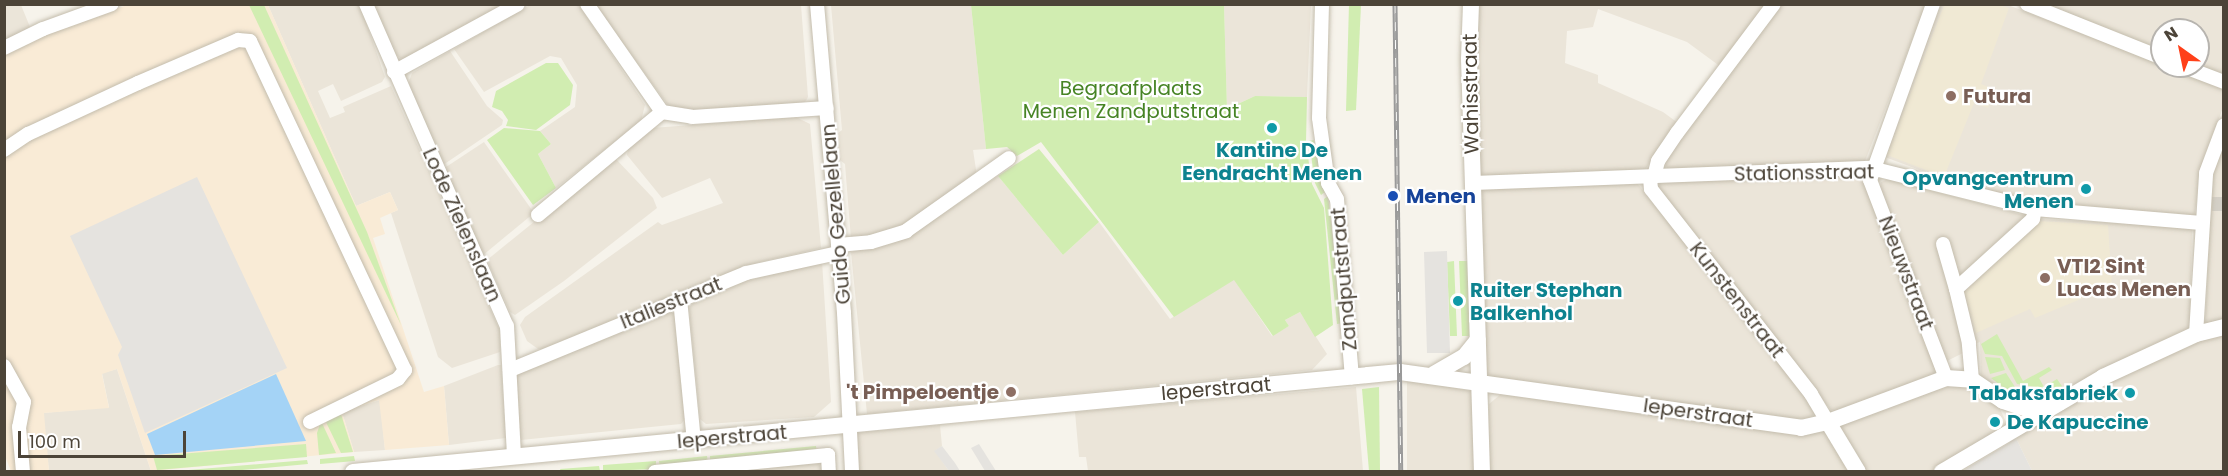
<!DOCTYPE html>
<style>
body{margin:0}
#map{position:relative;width:2228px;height:476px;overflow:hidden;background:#f6f3eb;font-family:Poppins,sans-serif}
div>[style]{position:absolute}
.residential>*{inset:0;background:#ebe5d9}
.commercial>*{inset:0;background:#f9ebd6}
.education>*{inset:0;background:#f0e9d4}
.green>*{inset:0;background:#d1edb1}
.parking>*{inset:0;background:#e5e3df}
.water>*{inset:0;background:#a4d3f6}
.minor-tunnel>*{height:14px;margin-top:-7px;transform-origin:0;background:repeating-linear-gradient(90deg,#d4d0c7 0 14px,transparent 0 21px)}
.roads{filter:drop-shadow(0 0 2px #c3bcac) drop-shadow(0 0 2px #c3bcac)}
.minor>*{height:14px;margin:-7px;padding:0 7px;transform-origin:7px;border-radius:7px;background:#fff}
.tertiary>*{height:16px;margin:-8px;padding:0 8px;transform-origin:8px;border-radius:8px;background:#fff}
.rail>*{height:5px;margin-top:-2.5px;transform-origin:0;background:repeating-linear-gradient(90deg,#fff 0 9px,#9a9a9a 0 18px);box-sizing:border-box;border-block:2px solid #9a9a9a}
.dots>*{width:16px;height:16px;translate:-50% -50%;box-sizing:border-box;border:3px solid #fff;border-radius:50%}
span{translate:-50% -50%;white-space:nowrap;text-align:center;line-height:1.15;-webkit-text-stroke:4.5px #fff;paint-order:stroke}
.park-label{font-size:20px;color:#478425}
.street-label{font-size:20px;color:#4c4438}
.education-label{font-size:20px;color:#785e54;font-weight:700}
.left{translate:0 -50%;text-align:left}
.right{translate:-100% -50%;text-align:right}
.culture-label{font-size:20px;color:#0d838f;font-weight:700}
.transit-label{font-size:20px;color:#164399;font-weight:700}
.frame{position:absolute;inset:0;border:6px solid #4c4438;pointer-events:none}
.north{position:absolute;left:2150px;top:18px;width:60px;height:60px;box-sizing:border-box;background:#fff;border:2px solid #b7b4af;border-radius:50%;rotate:327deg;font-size:16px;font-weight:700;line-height:24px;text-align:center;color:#4c4438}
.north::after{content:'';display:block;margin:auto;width:21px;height:27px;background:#ff4019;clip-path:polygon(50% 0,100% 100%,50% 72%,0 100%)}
.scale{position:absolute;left:18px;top:431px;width:168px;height:27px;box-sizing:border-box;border:3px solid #4c4438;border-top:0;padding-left:8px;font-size:18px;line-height:21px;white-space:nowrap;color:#4c4438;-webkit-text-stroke:4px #fff;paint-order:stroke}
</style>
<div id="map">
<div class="residential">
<i style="clip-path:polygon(5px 5px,21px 5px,30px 27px,5px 41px)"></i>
<i style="clip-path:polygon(268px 5px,360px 5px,385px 77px,382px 82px,341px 101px,333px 84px,318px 91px,330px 118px,345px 112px,343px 107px,391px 86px,500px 331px,500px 352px,452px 368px,438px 357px,391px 213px,398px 210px,390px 192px,356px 206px)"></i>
<i style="clip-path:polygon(373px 5px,505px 5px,404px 60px,391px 52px)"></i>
<i style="clip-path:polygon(530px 5px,579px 5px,645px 105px,641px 121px,556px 188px,538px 154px,551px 144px,540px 131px,575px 107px,577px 85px,561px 58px,550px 56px,484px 92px,454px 49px)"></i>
<i style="clip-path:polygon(595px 5px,801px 5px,808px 97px,804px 104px,688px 111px,670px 108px)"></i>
<i style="clip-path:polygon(831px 5px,971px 5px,986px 149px,973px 150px,977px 176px,901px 230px,851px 239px,845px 164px,840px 160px,838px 133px,842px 130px)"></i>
<i style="clip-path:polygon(1224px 5px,1311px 5px,1307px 97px,1255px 96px,1227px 109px)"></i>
<i style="clip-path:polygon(1479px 5px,1769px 5px,1721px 67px,1687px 42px,1598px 9px,1593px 27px,1567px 31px,1565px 63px,1598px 75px,1598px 83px,1663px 112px,1678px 123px,1644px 171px,1484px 177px,1480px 175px,1476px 89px)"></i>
<i style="clip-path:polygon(1778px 5px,1926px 5px,1865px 161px,1668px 170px,1663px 159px)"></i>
<i style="clip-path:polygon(1941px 5px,2008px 5px,2223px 88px,2223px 108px,2204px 157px,2194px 217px,2072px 208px,2020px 199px,1947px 180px,1882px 156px)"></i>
<i style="clip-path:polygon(2043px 5px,2223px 6px,2223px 75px,2198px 65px,2198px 30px,2162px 30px,2162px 51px)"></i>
<i style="clip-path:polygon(450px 51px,487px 106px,503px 120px,502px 125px,443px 165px,408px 84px,412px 73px)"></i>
<i style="clip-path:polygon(796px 117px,810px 124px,821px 248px,760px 262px,546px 349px,538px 349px,527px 341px,520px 325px,525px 317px,658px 222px,662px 225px,723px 203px,710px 178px,662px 198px,627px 155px,628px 148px,652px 128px)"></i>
<i style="clip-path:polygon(484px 142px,534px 213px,482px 256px,443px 169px)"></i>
<i style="clip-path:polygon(2223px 142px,2223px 323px,2205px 326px,2212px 172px)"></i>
<i style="clip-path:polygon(614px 157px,653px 198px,657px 208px,564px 281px,515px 315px,510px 312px,487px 260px)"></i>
<i style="clip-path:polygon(1860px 174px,1937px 363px,1934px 365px,1938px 377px,1836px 412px,1830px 409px,1657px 188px,1660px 182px)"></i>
<i style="clip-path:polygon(998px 176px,1063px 255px,1099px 222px,1170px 319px,1234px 279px,1272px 336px,1289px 326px,1285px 320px,1300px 312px,1327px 354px,1312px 370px,867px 414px,851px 252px,909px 237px)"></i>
<i style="clip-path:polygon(1888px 179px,2023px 215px,2025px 219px,1950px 286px,1967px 351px,1947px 361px,1880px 189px,1881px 182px)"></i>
<i style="clip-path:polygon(1637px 183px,1811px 402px,1815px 412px,1811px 418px,1793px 419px,1492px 380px,1486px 372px,1482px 189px)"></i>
<i style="clip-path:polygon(2040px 219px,2192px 227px,2190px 330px,2057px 397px,2028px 405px,1981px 381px,1980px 342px,1974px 344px,1960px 294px)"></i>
<i style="clip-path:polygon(822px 261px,831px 402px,814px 417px,706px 424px,700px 419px,689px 308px,695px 301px,731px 285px)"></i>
<i style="clip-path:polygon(674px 310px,686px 418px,681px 424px,521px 440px,515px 379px,518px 373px)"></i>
<i style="clip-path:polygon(2223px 333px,2223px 471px,2032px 471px,2015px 436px,2040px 418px,2181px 346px)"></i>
<i style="clip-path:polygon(498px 365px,501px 365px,506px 438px,449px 445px,444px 386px)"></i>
<i style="clip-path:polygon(117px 369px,151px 471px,49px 471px,43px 413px,109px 407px,102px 373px)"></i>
<i style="clip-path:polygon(1407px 379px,1471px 391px,1476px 471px,1407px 471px)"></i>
<i style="clip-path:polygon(1961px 382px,1996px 401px,2009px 428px,1941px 468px,1928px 472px,1862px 471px,1841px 430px,1842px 421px)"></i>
<i style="clip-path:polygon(1356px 387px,1363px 471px,1088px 471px,1086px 457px,1079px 457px,1075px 412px)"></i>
<i style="clip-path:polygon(1501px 394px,1824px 432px,1833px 436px,1853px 472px,1488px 472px,1489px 404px)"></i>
<i style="clip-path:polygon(380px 400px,385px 450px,354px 452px,342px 412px)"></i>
<i style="clip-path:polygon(940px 425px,942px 446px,935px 451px,949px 471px,858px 471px,853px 433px)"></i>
<i style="clip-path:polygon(818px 462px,823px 472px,694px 472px)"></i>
</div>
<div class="commercial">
<i style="clip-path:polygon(127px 5px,268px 5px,356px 206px,390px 192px,398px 210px,380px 218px,385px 234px,373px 238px,424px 392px,444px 386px,449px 445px,385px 450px,379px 400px,342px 412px,354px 452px,151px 471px,117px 369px,102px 374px,109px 408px,44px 413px,49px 471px,11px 471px,5px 456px,5px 54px,39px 36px)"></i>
</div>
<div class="education">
<i style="clip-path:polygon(1944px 5px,1999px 5px,2009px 8px,1981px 84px,1994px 89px,1988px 108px,1974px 103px,1944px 177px,1887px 155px)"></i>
<i style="clip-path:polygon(2039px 221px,2108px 225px,2112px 286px,2035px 318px,2030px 309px,1976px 333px,1964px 292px)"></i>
</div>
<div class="green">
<i style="clip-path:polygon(1349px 4px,1361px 5px,1356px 110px,1346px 111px)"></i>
<i style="clip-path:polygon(249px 5px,264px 5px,367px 232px,401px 325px)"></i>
<i style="clip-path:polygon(971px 5px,1224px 5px,1227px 109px,1255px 96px,1307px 97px,1306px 143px,1312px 184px,1324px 208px,1333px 325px,1315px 337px,1300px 312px,1285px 320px,1289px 326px,1273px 336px,1234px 280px,1174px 317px,1041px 142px,1017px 156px,1007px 147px,986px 149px)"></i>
<i style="clip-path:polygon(546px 63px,558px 63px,573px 85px,570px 105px,536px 130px,506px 126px,508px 120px,502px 111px,492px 107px,496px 91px)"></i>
<i style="clip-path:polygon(504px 128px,540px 131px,551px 144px,538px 154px,556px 188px,533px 205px,487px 140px)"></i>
<i style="clip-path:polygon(1314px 140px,1325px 192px,1321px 195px,1315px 183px,1309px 141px)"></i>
<i style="clip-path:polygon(1039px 149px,1099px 222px,1063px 255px,998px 176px)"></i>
<i style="clip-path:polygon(1328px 196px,1343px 323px,1337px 324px,1324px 199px)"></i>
<i style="clip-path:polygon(1454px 261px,1457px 336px,1450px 336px,1447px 262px)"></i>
<i style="clip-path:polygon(1459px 261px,1468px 261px,1470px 336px,1462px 336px)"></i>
<i style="clip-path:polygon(1997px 334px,2023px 381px,2049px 367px,2052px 370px,2039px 378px,2044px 387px,2057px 379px,2064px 389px,2050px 397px,2042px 388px,2017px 384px,2002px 356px,1985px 354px,1981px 344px)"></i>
<i style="clip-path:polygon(1985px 357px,2000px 358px,2005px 370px,1990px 374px)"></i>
<i style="clip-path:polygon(2006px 373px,2015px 387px,2039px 390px,2045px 396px,2030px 398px,2012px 394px,1991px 378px)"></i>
<i style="clip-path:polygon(1379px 387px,1380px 471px,1369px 471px,1362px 389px)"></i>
<i style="clip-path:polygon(340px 411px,353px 452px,341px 453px,324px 418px)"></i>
<i style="clip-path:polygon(321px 421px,336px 453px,319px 455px,317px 433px)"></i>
<i style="clip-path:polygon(306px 444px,307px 457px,157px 470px,153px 456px)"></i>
<i style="clip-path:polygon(816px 446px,817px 453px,710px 463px,710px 456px)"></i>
<i style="clip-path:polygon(354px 456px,355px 461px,320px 464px,320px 459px)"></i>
<i style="clip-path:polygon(707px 456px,708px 464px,660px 468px,659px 461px)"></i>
<i style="clip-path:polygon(307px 460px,308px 464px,231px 471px,177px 471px)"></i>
<i style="clip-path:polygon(656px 461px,656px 469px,603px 471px,603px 465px)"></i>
<i style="clip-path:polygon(599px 466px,600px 471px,561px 471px,560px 469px)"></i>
</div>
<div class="parking">
<i style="clip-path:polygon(197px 177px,287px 368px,145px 433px,118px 355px,122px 347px,70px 236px)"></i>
<i style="clip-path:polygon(1447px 251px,1450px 353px,1427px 353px,1424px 252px)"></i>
<i style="clip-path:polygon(2015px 436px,2032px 471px,1961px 472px,2009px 443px)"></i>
<i style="clip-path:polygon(979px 444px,996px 471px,985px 471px,971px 448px)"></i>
<i style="clip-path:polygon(942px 446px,955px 463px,960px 471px,949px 471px,934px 451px)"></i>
</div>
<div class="water">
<i style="clip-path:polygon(276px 374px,306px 441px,155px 455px,147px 434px)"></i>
</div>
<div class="minor-tunnel">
<i style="left:2212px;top:204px;width:12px"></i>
</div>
<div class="roads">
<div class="minor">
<i style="left:366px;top:4px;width:352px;rotate:66.4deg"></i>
<i style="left:507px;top:326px;width:131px;rotate:86.9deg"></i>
<i style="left:587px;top:4px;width:131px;rotate:55.2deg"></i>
<i style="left:662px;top:112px;width:30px;rotate:9deg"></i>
<i style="left:692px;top:117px;width:135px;rotate:-3.8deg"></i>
<i style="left:817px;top:4px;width:310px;rotate:85deg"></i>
<i style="left:844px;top:313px;width:159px;rotate:87.1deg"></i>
<i style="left:1322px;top:4px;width:114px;rotate:91.5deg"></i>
<i style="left:1319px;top:118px;width:66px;rotate:82.1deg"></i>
<i style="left:1328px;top:183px;width:18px;rotate:61deg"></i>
<i style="left:1337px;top:199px;width:179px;rotate:85.2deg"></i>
<i style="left:1933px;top:4px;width:187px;rotate:109.7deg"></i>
<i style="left:1870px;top:180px;width:212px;rotate:69deg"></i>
<i style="left:2027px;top:4px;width:145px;rotate:21.8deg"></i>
<i style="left:4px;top:48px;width:43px;rotate:-26deg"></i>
<i style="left:43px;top:29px;width:73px;rotate:-19.9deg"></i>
<i style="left:2182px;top:66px;width:45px;rotate:20.9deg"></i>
<i style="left:394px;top:72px;width:141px;rotate:-28.7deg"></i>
<i style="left:4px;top:150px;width:29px;rotate:-34deg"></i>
<i style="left:28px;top:134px;width:121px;rotate:-24.9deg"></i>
<i style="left:138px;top:83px;width:109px;rotate:-23.3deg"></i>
<i style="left:238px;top:40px;width:12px;rotate:5deg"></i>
<i style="left:250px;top:41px;width:364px;rotate:64.8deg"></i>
<i style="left:405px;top:370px;width:11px;rotate:128deg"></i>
<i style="left:398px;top:379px;width:98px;rotate:154deg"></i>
<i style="left:1654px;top:177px;width:16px;rotate:-76deg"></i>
<i style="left:1658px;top:161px;width:34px;rotate:-56deg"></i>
<i style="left:1677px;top:133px;width:161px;rotate:-53.1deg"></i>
<i style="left:1650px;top:178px;width:11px;rotate:85deg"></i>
<i style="left:1651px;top:189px;width:260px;rotate:52deg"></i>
<i style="left:1811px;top:394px;width:33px;rotate:59deg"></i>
<i style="left:1474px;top:183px;width:397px;rotate:-2.2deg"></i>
<i style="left:1871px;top:168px;width:169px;rotate:14deg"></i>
<i style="left:2035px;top:209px;width:167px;rotate:4.8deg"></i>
<i style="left:538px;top:215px;width:161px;rotate:-39.7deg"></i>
<i style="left:1943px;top:244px;width:47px;rotate:73.9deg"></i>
<i style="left:838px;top:245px;width:33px;rotate:-5deg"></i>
<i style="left:871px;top:242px;width:37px;rotate:-17deg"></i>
<i style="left:906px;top:231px;width:126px;rotate:-35.3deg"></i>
<i style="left:680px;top:299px;width:143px;rotate:84.4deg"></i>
<i style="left:2196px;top:334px;width:161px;rotate:-86.4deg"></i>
<i style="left:2206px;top:173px;width:51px;rotate:-69.4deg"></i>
<i style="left:4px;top:366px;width:41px;rotate:60.9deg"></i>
<i style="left:24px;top:402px;width:25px;rotate:101deg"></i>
<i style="left:19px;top:427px;width:45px;rotate:84.9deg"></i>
<i style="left:510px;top:370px;width:255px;rotate:-22.3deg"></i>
<i style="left:746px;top:273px;width:94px;rotate:-12.3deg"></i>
<i style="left:1972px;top:380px;width:37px;rotate:-95deg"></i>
<i style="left:1969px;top:343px;width:56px;rotate:-103.5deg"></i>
<i style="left:1956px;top:289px;width:104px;rotate:-42.3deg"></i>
<i style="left:2033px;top:219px;width:10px;rotate:-79deg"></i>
<i style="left:655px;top:472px;width:174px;rotate:-5.6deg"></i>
<i style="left:828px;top:455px;width:17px;rotate:87deg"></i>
</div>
<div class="tertiary">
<i style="left:1471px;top:4px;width:55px;rotate:92.1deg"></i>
<i style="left:1469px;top:59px;width:413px;rotate:88.2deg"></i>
<i style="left:1434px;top:374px;width:34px;rotate:-30deg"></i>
<i style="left:1464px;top:357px;width:22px;rotate:-51deg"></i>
<i style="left:1828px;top:422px;width:58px;rotate:59deg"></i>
<i style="left:353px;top:472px;width:1052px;rotate:-5.46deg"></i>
<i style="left:1400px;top:372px;width:405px;rotate:7.9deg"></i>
<i style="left:1801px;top:428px;width:28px;rotate:-13deg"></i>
<i style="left:1828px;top:422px;width:126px;rotate:-20.4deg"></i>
<i style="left:1946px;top:378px;width:26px;rotate:4deg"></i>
<i style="left:1972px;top:380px;width:37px;rotate:34deg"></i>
<i style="left:2003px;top:401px;width:26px;rotate:18deg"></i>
<i style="left:2028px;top:409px;width:32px;rotate:-11deg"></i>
<i style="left:1942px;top:472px;width:187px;rotate:-30.5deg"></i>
<i style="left:2103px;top:377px;width:102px;rotate:-24.8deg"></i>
<i style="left:2196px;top:334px;width:29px;rotate:-14deg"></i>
</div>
</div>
<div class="rail">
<i style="left:1395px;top:4px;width:468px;rotate:89.3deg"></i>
</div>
<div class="dots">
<i style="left:1951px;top:96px;background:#8d6e63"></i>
<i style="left:1272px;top:128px;background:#0f9aa8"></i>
<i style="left:2086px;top:189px;background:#0f9aa8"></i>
<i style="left:1393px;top:196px;background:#1a4fb4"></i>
<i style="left:2045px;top:278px;background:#8d6e63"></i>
<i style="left:1458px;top:301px;background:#0f9aa8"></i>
<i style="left:1011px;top:392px;background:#8d6e63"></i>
<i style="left:2130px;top:393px;background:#0f9aa8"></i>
<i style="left:1995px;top:422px;background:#0f9aa8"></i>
</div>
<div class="park-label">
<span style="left:1131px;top:100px">Begraafplaats<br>Menen Zandputstraat</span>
</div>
<div class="street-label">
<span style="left:1471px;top:94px;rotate:-91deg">Wahisstraat</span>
<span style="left:1804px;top:173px;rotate:-1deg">Stationsstraat</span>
<span style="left:836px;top:214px;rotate:-95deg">Guido Gezellelaan</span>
<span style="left:462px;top:225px;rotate:66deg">Lode Zielenslaan</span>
<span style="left:1906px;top:273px;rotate:69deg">Nieuwstraat</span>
<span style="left:1344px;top:279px;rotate:-95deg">Zandputstraat</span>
<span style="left:1737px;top:300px;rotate:52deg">Kunstenstraat</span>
<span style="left:671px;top:303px;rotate:-22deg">Italiestraat</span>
<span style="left:1216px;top:389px;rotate:-5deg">Ieperstraat</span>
<span style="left:1698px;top:413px;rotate:8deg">Ieperstraat</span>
<span style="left:732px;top:437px;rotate:-5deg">Ieperstraat</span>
</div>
<div class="education-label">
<span class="left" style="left:1963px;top:96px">Futura</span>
<span class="left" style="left:2057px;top:278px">VTI2 Sint<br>Lucas Menen</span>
<span class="right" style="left:999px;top:392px">'t Pimpeloentje</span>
</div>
<div class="culture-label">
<span style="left:1272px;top:162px">Kantine De<br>Eendracht Menen</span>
<span class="right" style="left:2074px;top:190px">Opvangcentrum<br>Menen</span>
<span class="left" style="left:1470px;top:302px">Ruiter Stephan<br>Balkenhol</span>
<span class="right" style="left:2118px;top:393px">Tabaksfabriek</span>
<span class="left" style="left:2007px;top:422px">De Kapuccine</span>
</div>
<div class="transit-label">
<span class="left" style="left:1406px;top:196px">Menen</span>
</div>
<div class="frame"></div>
<div class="north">N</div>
<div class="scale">100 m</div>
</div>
